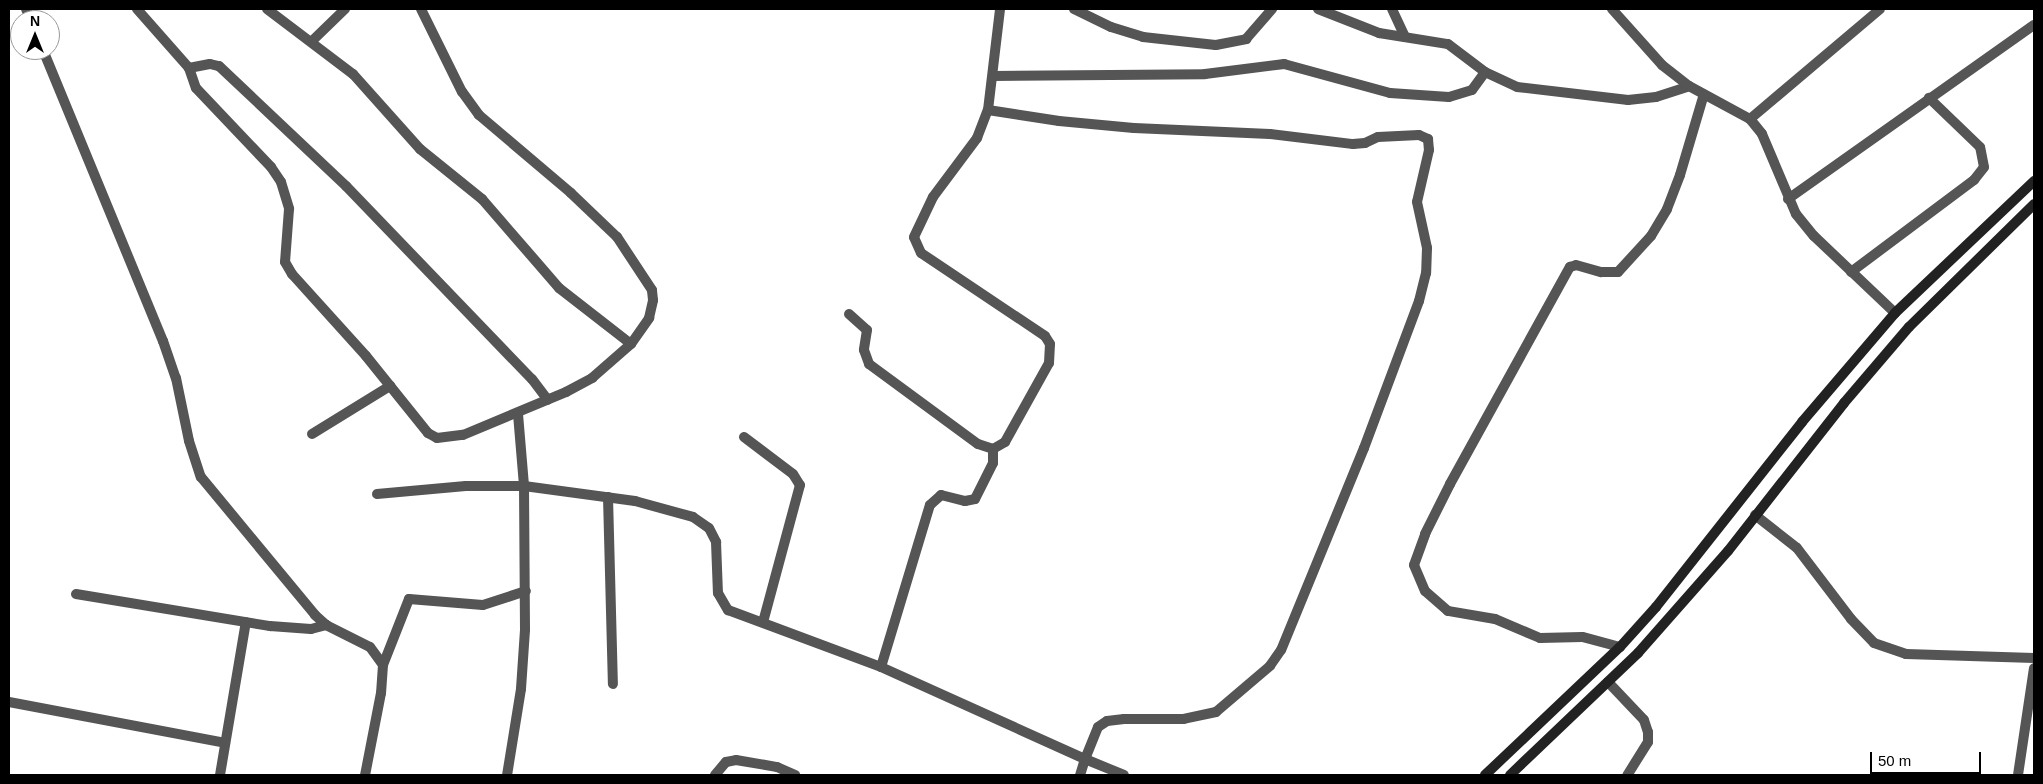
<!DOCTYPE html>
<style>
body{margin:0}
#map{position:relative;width:2043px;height:784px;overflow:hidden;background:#fff;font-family:Arial,sans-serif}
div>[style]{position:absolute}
.street>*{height:10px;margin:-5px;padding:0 5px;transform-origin:5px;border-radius:5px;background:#555}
.secondary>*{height:10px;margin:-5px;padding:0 5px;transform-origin:5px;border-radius:5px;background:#222}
span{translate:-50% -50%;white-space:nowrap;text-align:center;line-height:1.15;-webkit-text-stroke:4px #fff;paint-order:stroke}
.frame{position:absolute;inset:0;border:10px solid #000;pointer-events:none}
.north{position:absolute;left:10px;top:10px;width:50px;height:50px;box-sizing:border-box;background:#fff;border:1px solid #999;border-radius:50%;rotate:0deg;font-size:14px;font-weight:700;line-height:20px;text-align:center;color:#000}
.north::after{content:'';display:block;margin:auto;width:18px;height:22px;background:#000;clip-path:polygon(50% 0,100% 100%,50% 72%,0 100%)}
.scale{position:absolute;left:1870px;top:752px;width:111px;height:22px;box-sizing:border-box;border:2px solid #000;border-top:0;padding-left:6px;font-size:15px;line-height:18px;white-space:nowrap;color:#000;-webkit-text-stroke:4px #fff;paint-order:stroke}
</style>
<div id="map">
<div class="street">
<i style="left:26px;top:9px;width:12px;rotate:66deg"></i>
<i style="left:137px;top:9px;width:79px;rotate:48.6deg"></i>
<i style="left:189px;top:68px;width:21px;rotate:-11deg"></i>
<i style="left:210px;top:64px;width:9px;rotate:13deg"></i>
<i style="left:219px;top:66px;width:175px;rotate:43.4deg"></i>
<i style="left:346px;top:186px;width:268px;rotate:46.1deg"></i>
<i style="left:532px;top:379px;width:26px;rotate:53deg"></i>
<i style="left:267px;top:9px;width:108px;rotate:37.1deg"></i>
<i style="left:353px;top:74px;width:101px;rotate:48.2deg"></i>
<i style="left:420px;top:149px;width:80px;rotate:38.9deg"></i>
<i style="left:482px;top:199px;width:118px;rotate:49.1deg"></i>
<i style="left:559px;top:288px;width:91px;rotate:37.9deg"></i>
<i style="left:1074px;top:9px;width:41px;rotate:25.9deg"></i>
<i style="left:1111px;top:27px;width:34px;rotate:17deg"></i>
<i style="left:1143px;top:37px;width:73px;rotate:6.3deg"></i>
<i style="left:1216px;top:45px;width:31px;rotate:-11deg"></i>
<i style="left:1246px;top:39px;width:40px;rotate:-49deg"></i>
<i style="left:1318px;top:9px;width:66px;rotate:21.5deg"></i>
<i style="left:1379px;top:33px;width:70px;rotate:9.1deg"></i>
<i style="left:1448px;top:44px;width:46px;rotate:37.1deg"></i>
<i style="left:1485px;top:72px;width:35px;rotate:25deg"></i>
<i style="left:1517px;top:87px;width:112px;rotate:6.7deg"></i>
<i style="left:1628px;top:100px;width:28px;rotate:-6deg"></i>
<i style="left:1656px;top:97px;width:35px;rotate:-18deg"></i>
<i style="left:1392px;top:9px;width:31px;rotate:65deg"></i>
<i style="left:1612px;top:9px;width:75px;rotate:48.2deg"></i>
<i style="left:1662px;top:65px;width:34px;rotate:38deg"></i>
<i style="left:1689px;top:86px;width:69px;rotate:28.4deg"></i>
<i style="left:1750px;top:119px;width:19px;rotate:51deg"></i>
<i style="left:1762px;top:134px;width:87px;rotate:67deg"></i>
<i style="left:1796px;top:214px;width:28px;rotate:51deg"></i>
<i style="left:1814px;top:236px;width:112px;rotate:43.5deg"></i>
<i style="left:312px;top:41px;width:46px;rotate:-44.1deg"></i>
<i style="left:43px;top:50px;width:315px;rotate:67.6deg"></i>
<i style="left:163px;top:341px;width:39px;rotate:71deg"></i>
<i style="left:176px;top:378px;width:64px;rotate:78.3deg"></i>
<i style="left:189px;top:441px;width:38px;rotate:72deg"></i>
<i style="left:201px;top:477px;width:179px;rotate:50.4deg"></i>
<i style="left:315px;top:615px;width:15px;rotate:42deg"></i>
<i style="left:326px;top:625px;width:49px;rotate:26.6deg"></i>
<i style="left:370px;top:647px;width:22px;rotate:54deg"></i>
<i style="left:383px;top:665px;width:28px;rotate:94deg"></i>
<i style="left:381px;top:693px;width:84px;rotate:101deg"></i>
<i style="left:189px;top:68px;width:21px;rotate:71deg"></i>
<i style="left:196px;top:88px;width:109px;rotate:46.5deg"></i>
<i style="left:271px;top:167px;width:18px;rotate:56deg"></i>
<i style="left:281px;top:182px;width:28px;rotate:73deg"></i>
<i style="left:289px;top:209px;width:53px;rotate:94.3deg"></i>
<i style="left:285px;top:262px;width:14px;rotate:60deg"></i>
<i style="left:292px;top:274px;width:110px;rotate:47.9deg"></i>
<i style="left:366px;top:356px;width:99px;rotate:51.2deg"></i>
<i style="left:428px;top:433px;width:10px;rotate:29deg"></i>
<i style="left:437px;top:438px;width:26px;rotate:-7deg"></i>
<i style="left:463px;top:435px;width:112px;rotate:-22.7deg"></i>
<i style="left:566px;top:392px;width:30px;rotate:-28deg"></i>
<i style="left:592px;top:378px;width:52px;rotate:-41.1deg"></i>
<i style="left:631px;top:344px;width:32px;rotate:-55deg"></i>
<i style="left:649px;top:318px;width:18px;rotate:-77deg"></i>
<i style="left:653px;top:300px;width:10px;rotate:-96deg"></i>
<i style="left:652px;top:290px;width:64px;rotate:-123.4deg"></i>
<i style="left:617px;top:237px;width:64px;rotate:-136.3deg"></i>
<i style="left:571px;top:193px;width:121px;rotate:-139.7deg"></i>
<i style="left:479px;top:115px;width:29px;rotate:-126deg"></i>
<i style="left:462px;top:92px;width:93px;rotate:-116.3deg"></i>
<i style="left:993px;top:76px;width:212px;rotate:-0.5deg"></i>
<i style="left:1205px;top:74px;width:80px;rotate:-7.2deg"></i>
<i style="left:1284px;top:64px;width:110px;rotate:15.3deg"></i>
<i style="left:1390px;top:93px;width:59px;rotate:3.9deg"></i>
<i style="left:1449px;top:97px;width:24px;rotate:-17deg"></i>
<i style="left:1472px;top:90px;width:22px;rotate:-54deg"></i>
<i style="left:988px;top:110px;width:72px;rotate:8.8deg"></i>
<i style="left:1059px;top:121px;width:75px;rotate:5.3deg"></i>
<i style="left:1134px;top:128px;width:136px;rotate:2.5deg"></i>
<i style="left:1270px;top:134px;width:84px;rotate:6.9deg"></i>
<i style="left:1353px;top:144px;width:12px;rotate:-5deg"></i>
<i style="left:1365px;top:143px;width:14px;rotate:-25deg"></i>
<i style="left:1378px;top:137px;width:41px;rotate:-2.8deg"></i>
<i style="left:1419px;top:135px;width:10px;rotate:24deg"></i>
<i style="left:1428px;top:139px;width:11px;rotate:85deg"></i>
<i style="left:1429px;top:150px;width:53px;rotate:103deg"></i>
<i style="left:1417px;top:202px;width:47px;rotate:77.7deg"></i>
<i style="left:1427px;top:248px;width:25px;rotate:92deg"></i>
<i style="left:1426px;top:273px;width:29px;rotate:104deg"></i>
<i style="left:1419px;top:301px;width:157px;rotate:110.5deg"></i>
<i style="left:1364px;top:448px;width:218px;rotate:112.3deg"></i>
<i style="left:1281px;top:650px;width:19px;rotate:125deg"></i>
<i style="left:1270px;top:666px;width:71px;rotate:139.6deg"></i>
<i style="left:1216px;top:712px;width:33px;rotate:168deg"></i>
<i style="left:1184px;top:719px;width:60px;rotate:180deg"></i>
<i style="left:1124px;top:719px;width:17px;rotate:173deg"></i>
<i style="left:1107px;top:721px;width:11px;rotate:146deg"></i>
<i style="left:1098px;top:727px;width:35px;rotate:112deg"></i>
<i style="left:1085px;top:759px;width:42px;rotate:22.3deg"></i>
<i style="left:1750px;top:119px;width:170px;rotate:-40.2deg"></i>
<i style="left:1788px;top:199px;width:301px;rotate:-35.3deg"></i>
<i style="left:1851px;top:272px;width:154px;rotate:-36.8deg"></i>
<i style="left:1974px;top:180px;width:16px;rotate:-52deg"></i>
<i style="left:1984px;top:167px;width:20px;rotate:-101deg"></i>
<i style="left:1980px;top:147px;width:71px;rotate:-136.1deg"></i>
<i style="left:849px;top:314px;width:24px;rotate:42deg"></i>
<i style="left:867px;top:330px;width:20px;rotate:99deg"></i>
<i style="left:864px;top:350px;width:15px;rotate:70deg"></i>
<i style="left:869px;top:364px;width:135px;rotate:36.3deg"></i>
<i style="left:978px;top:444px;width:16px;rotate:18deg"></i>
<i style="left:993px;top:449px;width:14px;rotate:-30deg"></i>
<i style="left:1005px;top:442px;width:90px;rotate:-60.9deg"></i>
<i style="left:1049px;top:363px;width:19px;rotate:-87deg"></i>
<i style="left:1050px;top:344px;width:9px;rotate:-122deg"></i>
<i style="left:1045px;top:336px;width:149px;rotate:-146.2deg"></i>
<i style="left:921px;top:253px;width:17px;rotate:-114deg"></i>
<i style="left:914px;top:237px;width:44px;rotate:-64.6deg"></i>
<i style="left:933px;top:197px;width:74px;rotate:-53.3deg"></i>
<i style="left:977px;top:138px;width:30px;rotate:-69deg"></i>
<i style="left:988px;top:110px;width:102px;rotate:-83.2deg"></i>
<i style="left:518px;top:414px;width:72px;rotate:85.2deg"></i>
<i style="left:524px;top:486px;width:112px;rotate:7.7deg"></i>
<i style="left:635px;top:501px;width:60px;rotate:15.4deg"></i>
<i style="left:693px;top:517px;width:19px;rotate:35deg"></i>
<i style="left:709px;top:528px;width:16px;rotate:63deg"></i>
<i style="left:716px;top:542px;width:51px;rotate:87.8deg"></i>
<i style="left:718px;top:593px;width:20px;rotate:60deg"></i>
<i style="left:728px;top:610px;width:163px;rotate:20.4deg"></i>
<i style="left:881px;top:667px;width:224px;rotate:24.3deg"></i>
<i style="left:1085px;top:759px;width:17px;rotate:107deg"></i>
<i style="left:312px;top:434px;width:92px;rotate:-31.6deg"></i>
<i style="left:744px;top:437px;width:61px;rotate:37.1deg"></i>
<i style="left:793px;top:474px;width:13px;rotate:58deg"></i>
<i style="left:800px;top:485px;width:142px;rotate:105.1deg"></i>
<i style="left:377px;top:494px;width:89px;rotate:-5.1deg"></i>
<i style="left:466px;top:486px;width:58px"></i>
<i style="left:524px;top:486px;width:144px;rotate:89.6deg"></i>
<i style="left:525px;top:630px;width:59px;rotate:93.9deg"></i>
<i style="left:521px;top:689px;width:87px;rotate:99.2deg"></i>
<i style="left:608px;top:497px;width:187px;rotate:88.5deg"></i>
<i style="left:1755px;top:515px;width:53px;rotate:38.2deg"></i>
<i style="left:1797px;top:548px;width:89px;rotate:52.7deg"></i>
<i style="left:1851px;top:619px;width:33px;rotate:46deg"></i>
<i style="left:1874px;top:643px;width:34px;rotate:19deg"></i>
<i style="left:1906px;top:654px;width:128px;rotate:1.8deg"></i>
<i style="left:76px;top:594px;width:197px;rotate:9.4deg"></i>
<i style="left:270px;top:626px;width:41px;rotate:4.2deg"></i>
<i style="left:311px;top:629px;width:16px;rotate:-15deg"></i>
<i style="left:1620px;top:647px;width:39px;rotate:-165deg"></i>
<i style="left:1582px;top:637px;width:42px;rotate:178.6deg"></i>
<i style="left:1540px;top:638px;width:49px;rotate:-157.1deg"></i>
<i style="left:1495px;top:619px;width:48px;rotate:-170.3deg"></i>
<i style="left:1448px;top:611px;width:30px;rotate:-139deg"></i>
<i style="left:1425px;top:591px;width:28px;rotate:-113deg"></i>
<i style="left:1414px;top:565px;width:33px;rotate:-70deg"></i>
<i style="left:1425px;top:534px;width:56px;rotate:-63.4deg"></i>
<i style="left:1450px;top:484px;width:248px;rotate:-61.1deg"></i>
<i style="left:1570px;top:267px;width:6px;rotate:-18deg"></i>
<i style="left:1576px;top:265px;width:26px;rotate:16deg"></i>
<i style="left:1601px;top:272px;width:17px"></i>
<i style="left:1618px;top:272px;width:49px;rotate:-47.5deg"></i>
<i style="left:1651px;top:236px;width:31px;rotate:-59deg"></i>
<i style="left:1667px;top:209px;width:36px;rotate:-69deg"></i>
<i style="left:1680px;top:175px;width:84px;rotate:-73.5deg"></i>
<i style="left:383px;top:665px;width:71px;rotate:-68.5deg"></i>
<i style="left:409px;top:599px;width:74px;rotate:4.6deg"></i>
<i style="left:483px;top:605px;width:45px;rotate:-18deg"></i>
<i style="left:881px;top:667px;width:169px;rotate:-73.2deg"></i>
<i style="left:930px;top:505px;width:15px;rotate:-42deg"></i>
<i style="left:941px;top:495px;width:25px;rotate:14deg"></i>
<i style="left:965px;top:501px;width:10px;rotate:-11deg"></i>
<i style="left:975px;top:499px;width:40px;rotate:-63.4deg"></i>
<i style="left:993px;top:463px;width:14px;rotate:-90deg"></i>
<i style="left:1608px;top:682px;width:52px;rotate:46.5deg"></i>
<i style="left:1644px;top:720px;width:13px;rotate:72deg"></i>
<i style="left:1648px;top:732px;width:10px;rotate:90deg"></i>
<i style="left:1648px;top:742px;width:39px;rotate:122deg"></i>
<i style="left:9px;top:702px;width:220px;rotate:10.7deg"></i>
<i style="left:220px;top:775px;width:155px;rotate:-80.4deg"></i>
<i style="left:715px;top:775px;width:17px;rotate:-50deg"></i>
<i style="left:726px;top:762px;width:10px;rotate:-11deg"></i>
<i style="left:736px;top:760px;width:42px;rotate:9.7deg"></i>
<i style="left:777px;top:767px;width:20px;rotate:24deg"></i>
<i style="left:2018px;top:775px;width:108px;rotate:-81.5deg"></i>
</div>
<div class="secondary">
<i style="left:1485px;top:775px;width:186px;rotate:-43.5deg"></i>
<i style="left:1620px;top:647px;width:54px;rotate:-48deg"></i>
<i style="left:1656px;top:607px;width:236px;rotate:-51.7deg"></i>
<i style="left:1802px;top:422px;width:143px;rotate:-49.5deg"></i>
<i style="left:1895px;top:313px;width:192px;rotate:-43.5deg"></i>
<i style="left:1510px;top:775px;width:177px;rotate:-43.6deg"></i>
<i style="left:1638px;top:653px;width:136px;rotate:-48.6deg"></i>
<i style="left:1728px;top:551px;width:188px;rotate:-51.9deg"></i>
<i style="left:1844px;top:403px;width:100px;rotate:-49.5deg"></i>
<i style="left:1909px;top:327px;width:175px;rotate:-44.5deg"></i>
</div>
<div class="frame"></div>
<div class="north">N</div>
<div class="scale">50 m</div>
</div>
